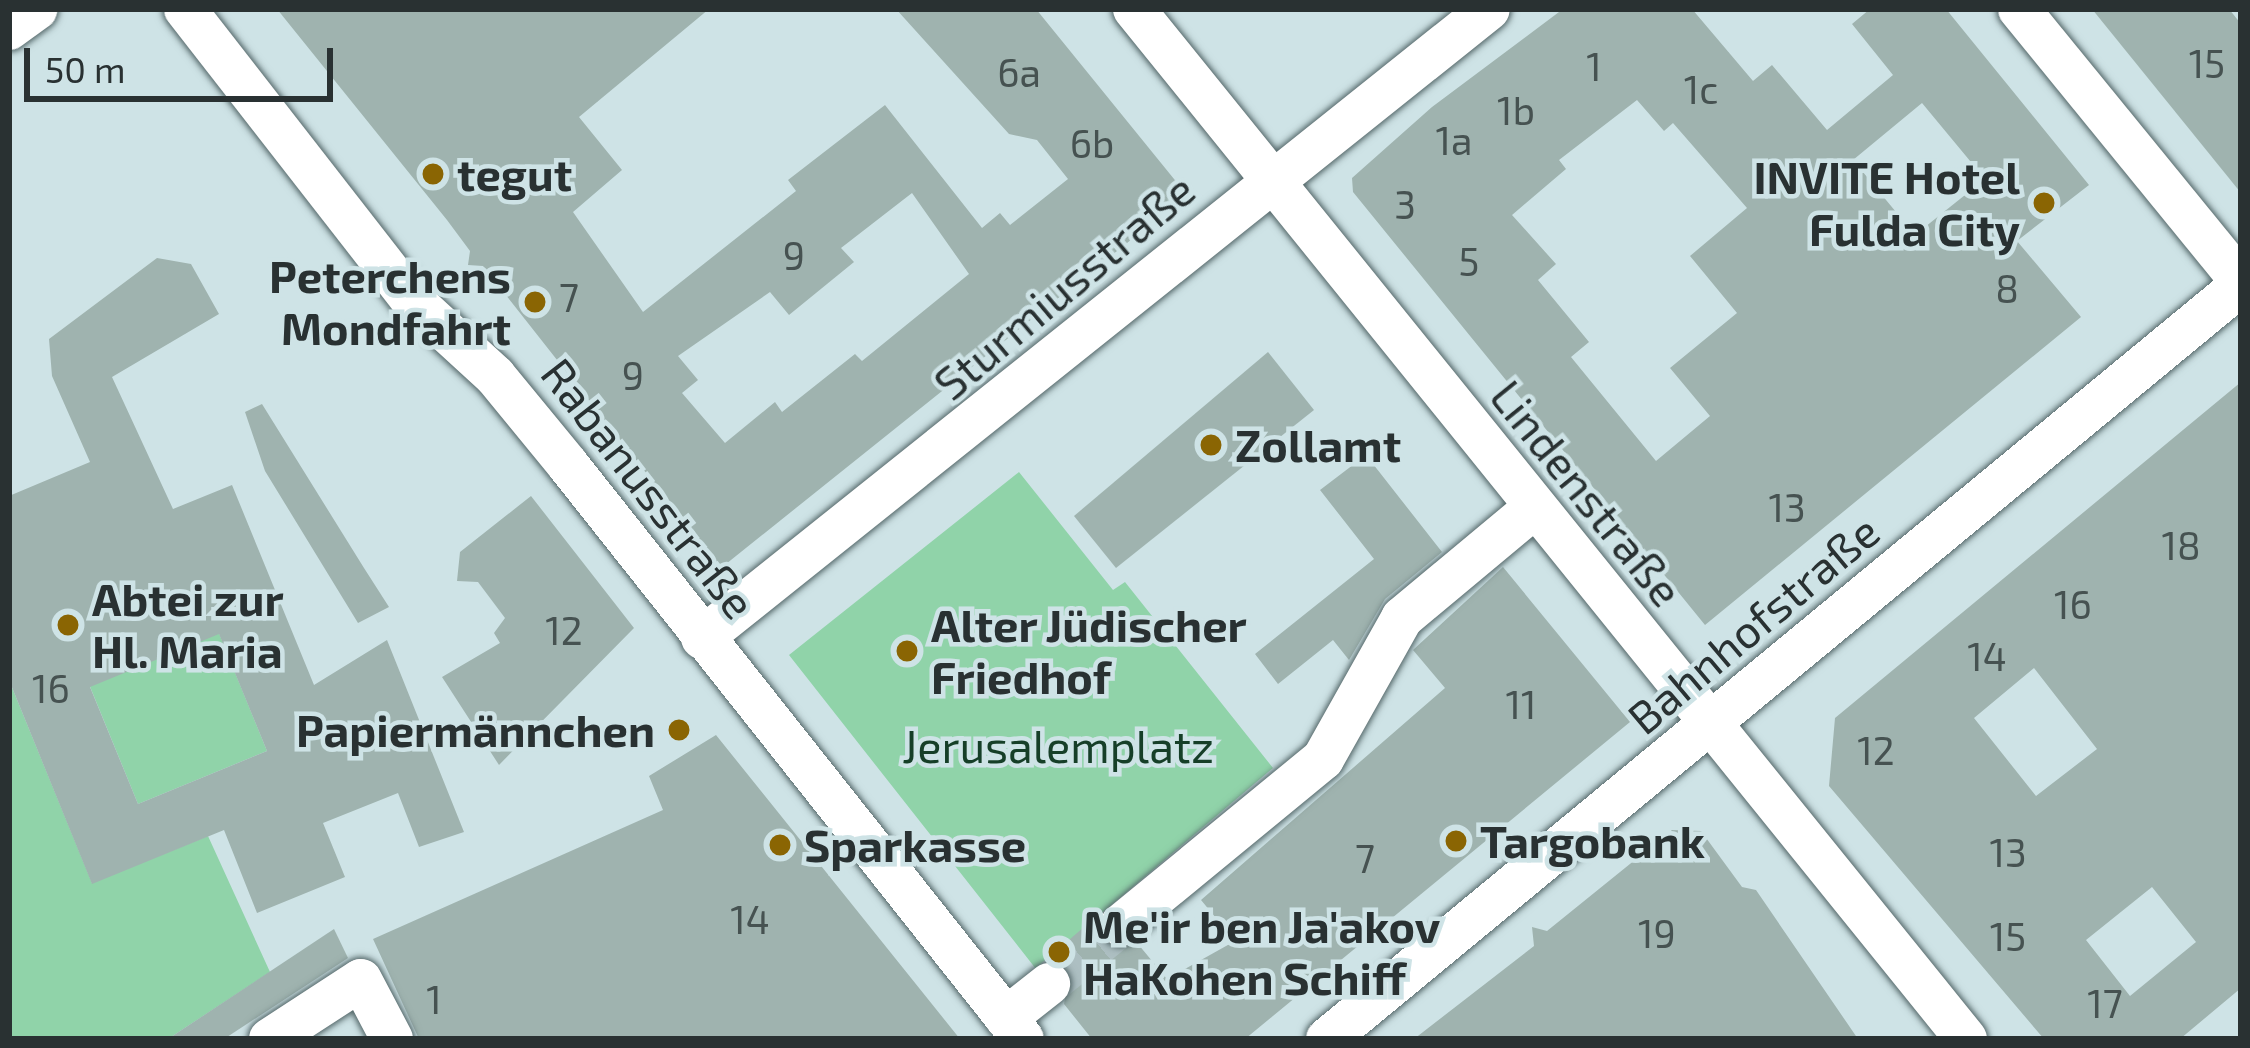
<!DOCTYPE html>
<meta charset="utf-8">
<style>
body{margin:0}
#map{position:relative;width:2250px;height:1048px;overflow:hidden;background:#cee3e6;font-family:"Exo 2",sans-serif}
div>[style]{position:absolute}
.green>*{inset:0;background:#90d3a9}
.building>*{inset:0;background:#9fb3af}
.minor-tunnel>*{height:42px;margin-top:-21px;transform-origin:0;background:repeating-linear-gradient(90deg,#adbfc2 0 42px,transparent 0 63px)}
.roads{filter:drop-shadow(0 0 3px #546769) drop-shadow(0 0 3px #546769)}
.minor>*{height:42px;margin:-21px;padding:0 21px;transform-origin:21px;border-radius:21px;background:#fff}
.dots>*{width:33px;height:33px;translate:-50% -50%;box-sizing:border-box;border:6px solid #cee3e6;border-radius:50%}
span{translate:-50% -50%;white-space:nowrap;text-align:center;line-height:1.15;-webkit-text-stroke:9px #cee3e6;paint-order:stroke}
.number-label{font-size:39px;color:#465251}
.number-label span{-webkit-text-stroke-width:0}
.poi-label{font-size:45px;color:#293132;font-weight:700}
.left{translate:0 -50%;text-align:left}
.right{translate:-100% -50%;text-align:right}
.street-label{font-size:45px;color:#293132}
.park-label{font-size:45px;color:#163f28}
.frame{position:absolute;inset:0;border:12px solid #293132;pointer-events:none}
.scale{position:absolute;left:24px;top:48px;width:309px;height:54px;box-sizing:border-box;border:6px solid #293132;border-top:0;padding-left:15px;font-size:36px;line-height:42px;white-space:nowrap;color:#293132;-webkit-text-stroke:9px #cee3e6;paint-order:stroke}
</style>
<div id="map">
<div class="green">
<i style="clip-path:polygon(1019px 472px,1113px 590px,1125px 582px,1273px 768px,1036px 969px,789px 655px)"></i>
<i style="clip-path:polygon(214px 621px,267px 751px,138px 804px,84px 672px)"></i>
<i style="clip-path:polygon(9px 680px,92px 883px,208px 836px,270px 972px,168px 1039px,9px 1039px)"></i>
</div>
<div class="building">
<i style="clip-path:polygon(evenodd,277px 9px,709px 9px,579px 117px,622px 170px,573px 212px,643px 312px,796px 191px,788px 180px,885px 105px,982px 228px,1000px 213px,1010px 225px,1068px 179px,1037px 140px,1009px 134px,896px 9px,1036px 9px,1187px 195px,721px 568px,483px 266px,468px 265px,470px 251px,447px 220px,277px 9px,912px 193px,969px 274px,862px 361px,855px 354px,782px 412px,775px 402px,725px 443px,682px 393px,698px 380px,678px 356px,770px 292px,789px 315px,854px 262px,841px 248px,912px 193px)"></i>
<i style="clip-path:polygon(evenodd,1563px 9px,1692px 9px,1753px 81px,1772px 65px,1827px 130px,1893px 75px,1852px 24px,1870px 9px,1946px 9px,2089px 185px,2017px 241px,2081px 317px,1705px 625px,1353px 192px,1352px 178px,1432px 107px,1563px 9px,1637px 100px,1664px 131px,1673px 123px,1747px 208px,1690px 256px,1737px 313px,1670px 368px,1710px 416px,1656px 461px,1571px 357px,1589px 342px,1538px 280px,1556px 264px,1512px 215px,1566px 169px,1559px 160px,1637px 100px,1563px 9px,1922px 103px,1985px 179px,1915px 235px,1853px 160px,1922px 103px)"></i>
<i style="clip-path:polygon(2092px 9px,2229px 9px,2241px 24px,2241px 193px)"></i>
<i style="clip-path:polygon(evenodd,157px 258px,191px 264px,219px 314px,112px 377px,173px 509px,232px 485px,314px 685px,387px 640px,464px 832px,419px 847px,398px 793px,323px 823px,345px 877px,257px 913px,224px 830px,92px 884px,9px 680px,9px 496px,90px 462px,52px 376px,49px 339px,157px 258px,219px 634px,267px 751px,138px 804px,90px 687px,219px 634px)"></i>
<i style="clip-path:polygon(1268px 352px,1314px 410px,1116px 568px,1074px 516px)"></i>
<i style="clip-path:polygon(evenodd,2241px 382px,2241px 988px,2180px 1039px,2044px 1039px,1829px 786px,1835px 718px,2241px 382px,2034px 668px,2097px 749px,2036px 796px,1974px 718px,2034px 668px,2241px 382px,2152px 887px,2196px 942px,2130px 996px,2086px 940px,2152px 887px)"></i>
<i style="clip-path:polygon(262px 404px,364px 568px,389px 607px,358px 623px,265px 471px,245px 412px)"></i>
<i style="clip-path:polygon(1366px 455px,1442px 552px,1385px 599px,1349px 660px,1333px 640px,1278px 684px,1255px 654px,1374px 559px,1320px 490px)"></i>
<i style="clip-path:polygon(531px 496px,634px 628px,499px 765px,442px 677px,500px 643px,494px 633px,505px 618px,478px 582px,457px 581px,460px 552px)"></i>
<i style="clip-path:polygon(1503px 567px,1630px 722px,1245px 1039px,1092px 1039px,1064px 1004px,1070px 969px,1047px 959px,1099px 914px,1102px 942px,1138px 944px,1167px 979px,1235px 941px,1201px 900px,1445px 688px,1413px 650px)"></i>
<i style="clip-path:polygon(716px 735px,960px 1039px,419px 1039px,373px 939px,663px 810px,649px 776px)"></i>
<i style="clip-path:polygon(1672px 830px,1701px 831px,1742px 887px,1756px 890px,1858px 1039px,1414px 1039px,1534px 946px,1532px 927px,1547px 931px)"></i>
<i style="clip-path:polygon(334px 929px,348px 958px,224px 1039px,168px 1039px)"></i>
</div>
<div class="minor-tunnel">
<i style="left:1049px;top:984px;width:93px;rotate:-39.3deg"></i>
</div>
<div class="roads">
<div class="minor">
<i style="left:185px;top:9px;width:368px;rotate:52.1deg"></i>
<i style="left:411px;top:299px;width:114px;rotate:42.5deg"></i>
<i style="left:495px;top:376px;width:115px;rotate:50.6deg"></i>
<i style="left:568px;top:465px;width:732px;rotate:51.6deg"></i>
<i style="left:1134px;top:9px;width:1324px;rotate:51.07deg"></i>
<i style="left:2019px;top:9px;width:351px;rotate:50.8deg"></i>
<i style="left:9px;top:29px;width:34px;rotate:-36deg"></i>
<i style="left:702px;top:638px;width:1007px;rotate:-38.63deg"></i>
<i style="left:1121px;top:925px;width:261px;rotate:-39.4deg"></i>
<i style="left:1323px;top:759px;width:162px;rotate:-60.7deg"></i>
<i style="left:1402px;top:618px;width:172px;rotate:-39.8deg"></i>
<i style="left:1006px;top:1018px;width:55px;rotate:-38.3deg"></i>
<i style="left:270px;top:1039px;width:108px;rotate:-33deg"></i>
<i style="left:361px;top:980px;width:67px;rotate:62.3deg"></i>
<i style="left:1327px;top:1039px;width:1185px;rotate:-39.52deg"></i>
</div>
</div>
<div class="dots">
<i style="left:433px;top:174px;background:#8a6503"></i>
<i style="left:2044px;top:203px;background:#8a6503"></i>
<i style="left:535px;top:302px;background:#8a6503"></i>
<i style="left:1211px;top:445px;background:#8a6503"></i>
<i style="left:68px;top:625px;background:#8a6503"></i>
<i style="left:907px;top:651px;background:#8a6503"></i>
<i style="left:679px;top:730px;background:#8a6503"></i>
<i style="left:1456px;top:841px;background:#8a6503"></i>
<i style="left:780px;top:845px;background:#8a6503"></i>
<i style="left:1059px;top:952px;background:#8a6503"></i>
</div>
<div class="number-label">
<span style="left:2207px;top:63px">15</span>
<span style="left:1594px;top:66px">1</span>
<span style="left:1019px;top:72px">6a</span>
<span style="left:1701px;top:89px">1c</span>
<span style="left:1516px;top:110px">1b</span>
<span style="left:1454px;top:140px">1a</span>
<span style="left:1092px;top:143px">6b</span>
<span style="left:1405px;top:204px">3</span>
<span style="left:794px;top:255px">9</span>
<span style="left:1469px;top:261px">5</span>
<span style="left:2007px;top:288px">8</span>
<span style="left:569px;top:297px">7</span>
<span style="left:633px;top:375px">9</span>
<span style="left:1787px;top:507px">13</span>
<span style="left:2181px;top:545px">18</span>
<span style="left:2073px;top:604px">16</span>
<span style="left:564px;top:630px">12</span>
<span style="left:1987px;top:656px">14</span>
<span style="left:51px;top:688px">16</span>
<span style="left:1521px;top:704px">11</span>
<span style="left:1876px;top:750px">12</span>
<span style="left:2008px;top:852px">13</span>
<span style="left:1365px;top:858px">7</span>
<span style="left:750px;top:919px">14</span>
<span style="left:1657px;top:933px">19</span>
<span style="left:2008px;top:936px">15</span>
<span style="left:434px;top:999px">1</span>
<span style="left:2105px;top:1003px">17</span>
</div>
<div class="poi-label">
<span class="left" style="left:457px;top:174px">tegut</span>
<span class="right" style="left:2020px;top:203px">INVITE Hotel<br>Fulda City</span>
<span class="right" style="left:511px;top:302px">Peterchens<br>Mondfahrt</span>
<span class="left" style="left:1235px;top:445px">Zollamt</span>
<span class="left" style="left:92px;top:625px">Abtei zur<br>Hl. Maria</span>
<span class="left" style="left:931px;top:651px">Alter Jüdischer<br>Friedhof</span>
<span class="right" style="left:655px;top:730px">Papiermännchen</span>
<span class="left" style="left:1480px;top:841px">Targobank</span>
<span class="left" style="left:804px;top:845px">Sparkasse</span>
<span class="left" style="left:1083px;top:952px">Me'ir ben Ja'akov<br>HaKohen Schiff</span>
</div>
<div class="street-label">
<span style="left:1064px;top:286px;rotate:-40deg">Sturmiusstraße</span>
<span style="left:649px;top:488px;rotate:52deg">Rabanusstraße</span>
<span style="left:1587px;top:493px;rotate:51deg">Lindenstraße</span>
<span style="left:1753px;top:624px;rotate:-40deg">Bahnhofstraße</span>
</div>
<div class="park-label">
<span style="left:1058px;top:746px">Jerusalemplatz</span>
</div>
<div class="frame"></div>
<div class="scale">50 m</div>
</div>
